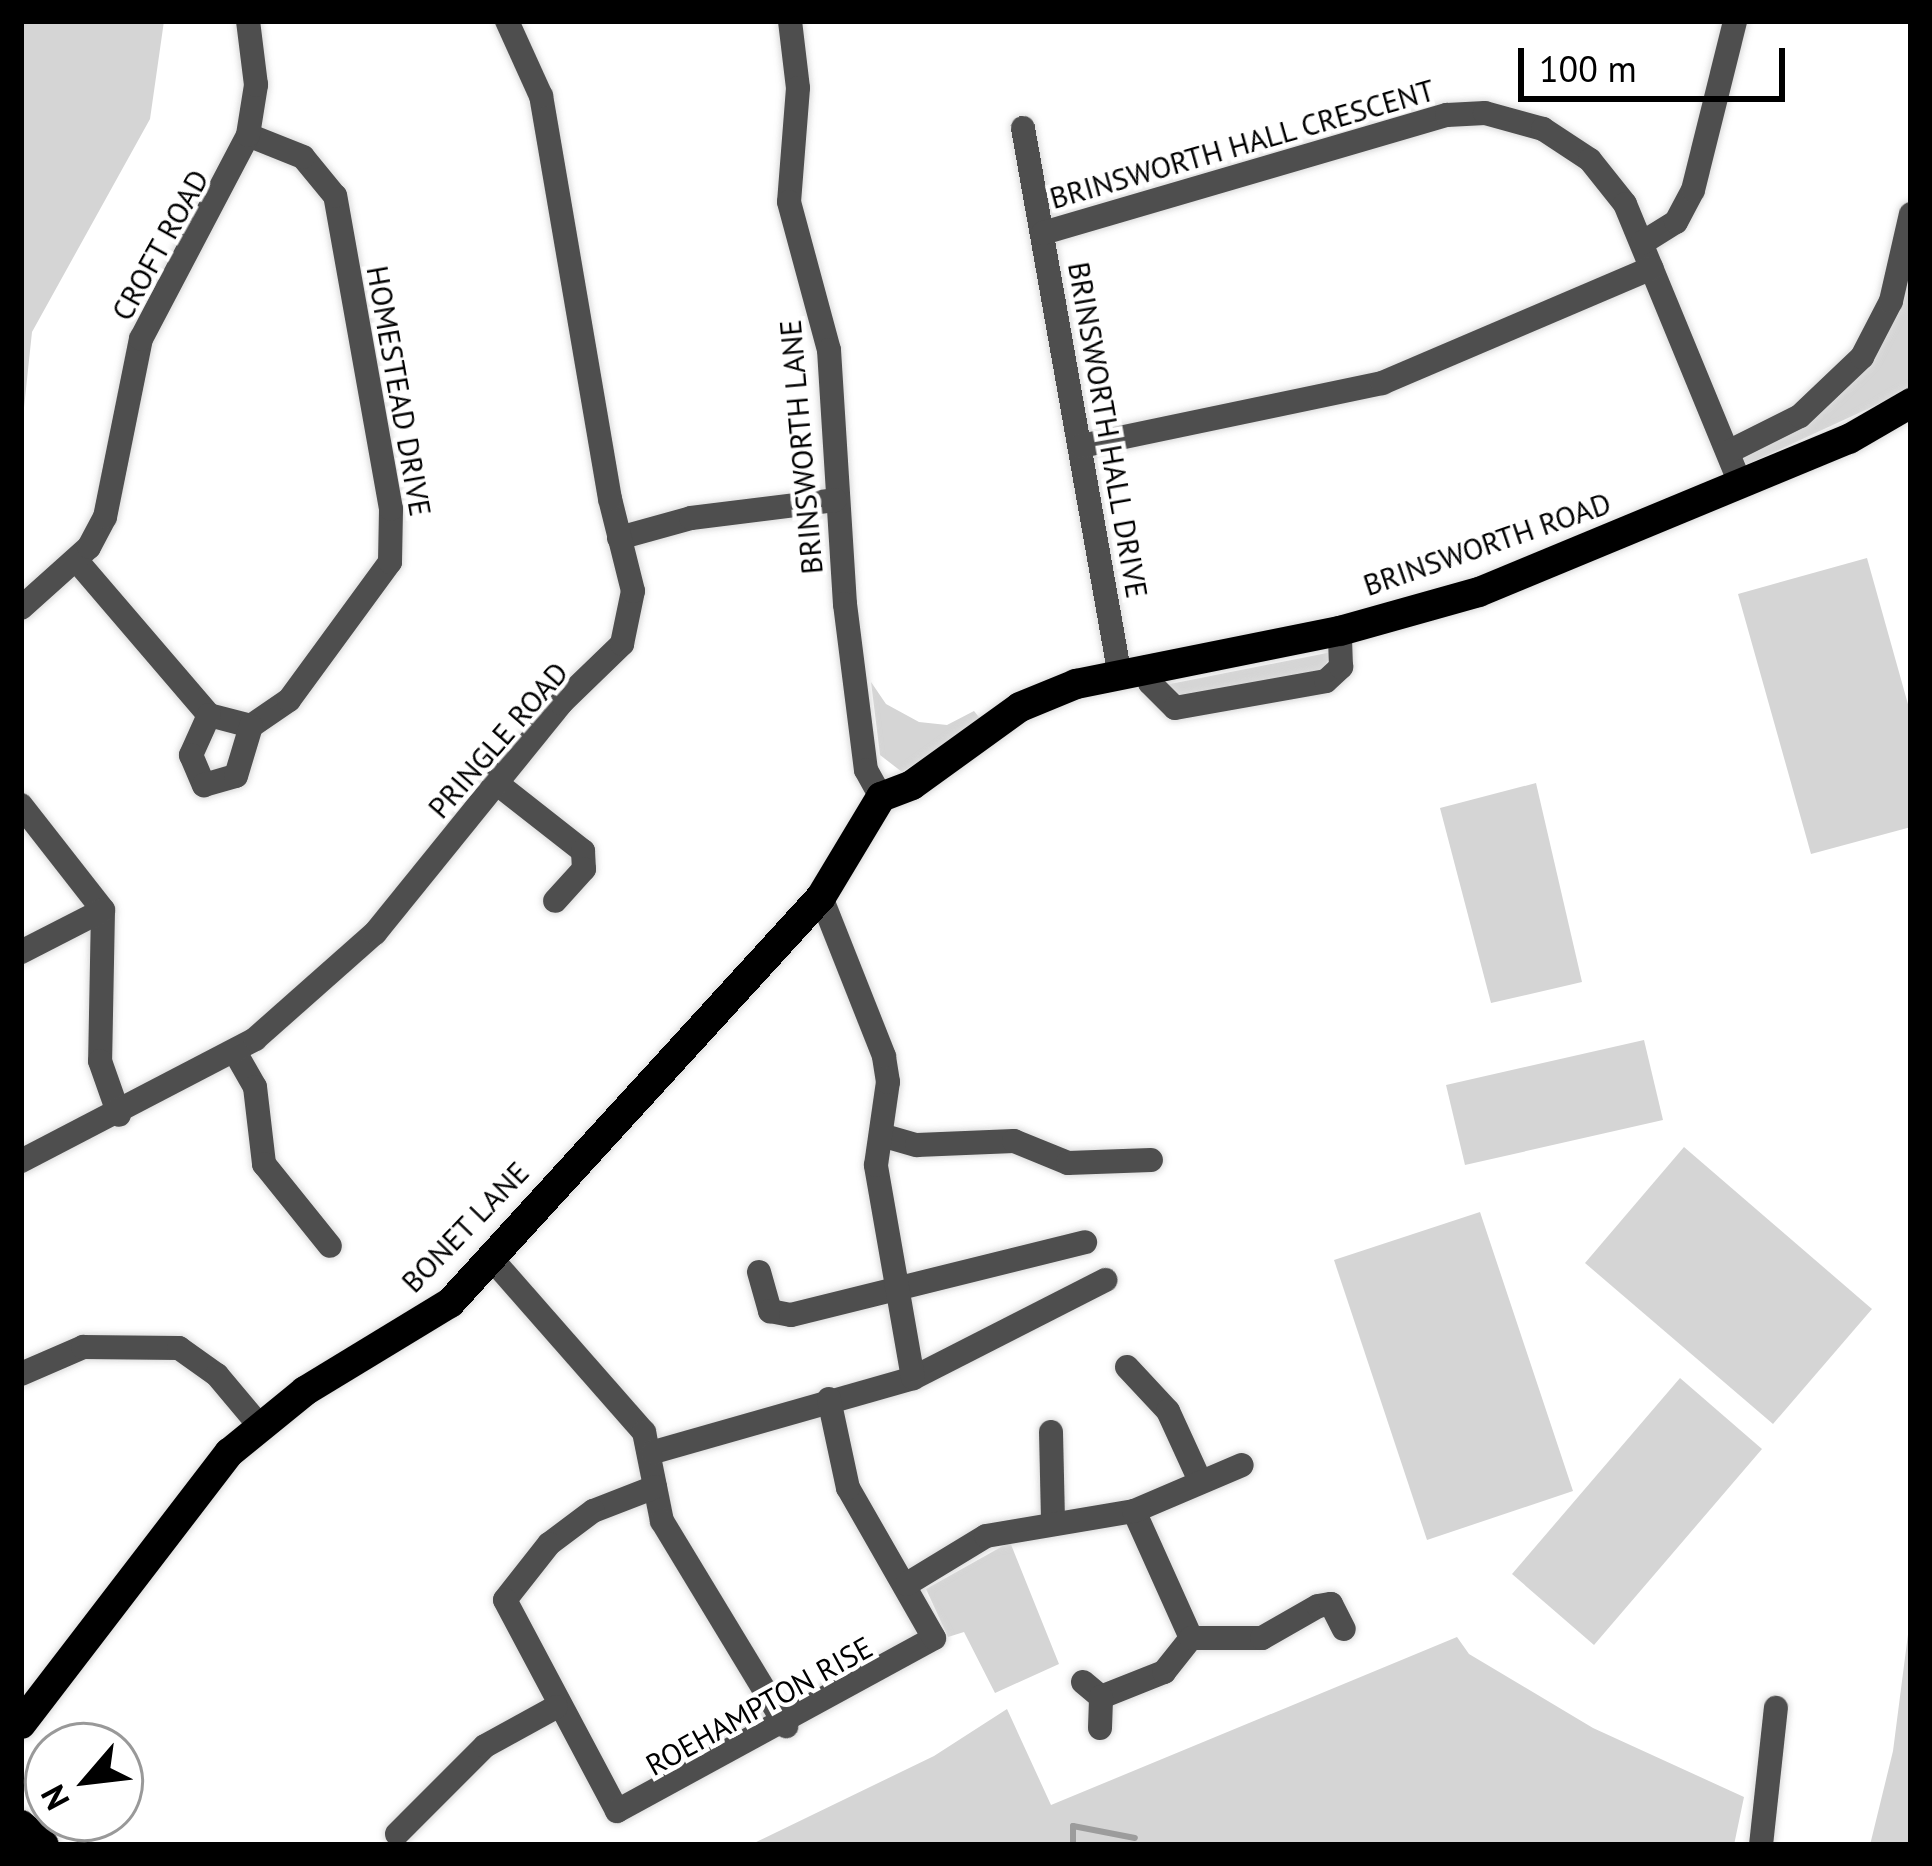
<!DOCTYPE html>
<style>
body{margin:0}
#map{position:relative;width:1932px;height:1866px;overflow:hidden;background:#fff;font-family:"PT Sans",sans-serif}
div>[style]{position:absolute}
.green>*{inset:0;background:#d5d5d5}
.stream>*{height:6px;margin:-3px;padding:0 3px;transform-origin:3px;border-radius:3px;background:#9c9c9c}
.roads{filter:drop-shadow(0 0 3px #dbdbdb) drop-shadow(0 0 3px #dbdbdb)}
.minor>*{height:24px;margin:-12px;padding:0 12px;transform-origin:12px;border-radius:12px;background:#4e4e4e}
.major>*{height:30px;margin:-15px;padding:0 15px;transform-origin:15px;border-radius:15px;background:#000}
span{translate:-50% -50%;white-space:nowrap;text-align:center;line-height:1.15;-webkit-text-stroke:9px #fff;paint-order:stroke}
.street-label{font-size:30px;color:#000}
.frame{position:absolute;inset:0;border:24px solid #000;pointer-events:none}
.north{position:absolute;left:24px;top:1722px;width:120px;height:120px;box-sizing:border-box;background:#fff;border:3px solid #999;border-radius:50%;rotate:242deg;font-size:33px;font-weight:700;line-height:48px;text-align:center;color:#000}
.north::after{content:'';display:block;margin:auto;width:42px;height:54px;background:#000;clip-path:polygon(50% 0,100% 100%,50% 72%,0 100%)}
.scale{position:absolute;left:1518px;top:48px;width:267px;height:54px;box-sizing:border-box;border:6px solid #000;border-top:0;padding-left:15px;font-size:36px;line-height:42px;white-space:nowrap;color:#000;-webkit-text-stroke:9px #fff;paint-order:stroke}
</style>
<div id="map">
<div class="green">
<i style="clip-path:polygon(21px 21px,164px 21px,150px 119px,32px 332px,21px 436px)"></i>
<i style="clip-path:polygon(1911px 260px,1911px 389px,1746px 465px,1743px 457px,1838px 397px,1871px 364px)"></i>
<i style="clip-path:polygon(1867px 558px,1911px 715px,1911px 827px,1811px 854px,1738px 594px)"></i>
<i style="clip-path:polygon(1332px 652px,1321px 674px,1184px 701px,1165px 685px)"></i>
<i style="clip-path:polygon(871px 682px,886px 704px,919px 722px,947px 725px,974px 711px,982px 721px,902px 772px,880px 755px)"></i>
<i style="clip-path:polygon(1536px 783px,1582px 982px,1491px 1003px,1440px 808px)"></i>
<i style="clip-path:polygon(1644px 1040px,1663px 1120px,1465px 1165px,1446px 1085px)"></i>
<i style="clip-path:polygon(1684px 1147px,1872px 1309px,1773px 1424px,1585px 1263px)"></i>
<i style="clip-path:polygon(1480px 1212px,1573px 1491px,1427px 1540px,1334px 1260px)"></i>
<i style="clip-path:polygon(1680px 1378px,1762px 1449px,1594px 1645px,1512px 1574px)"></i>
<i style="clip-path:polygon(1010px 1542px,1059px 1664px,995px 1693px,964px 1632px,948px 1637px,926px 1589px)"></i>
<i style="clip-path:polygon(1911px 1611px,1910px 1845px,1870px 1845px,1893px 1751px)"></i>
<i style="clip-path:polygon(1457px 1637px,1469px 1654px,1593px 1728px,1744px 1797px,1734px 1845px,750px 1845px,934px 1756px,1007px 1709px,1051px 1805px)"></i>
</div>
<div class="stream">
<i style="left:1073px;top:1845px;width:19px;rotate:-90deg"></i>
<i style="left:1073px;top:1826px;width:63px;rotate:11deg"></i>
</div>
<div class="roads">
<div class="minor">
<i style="left:790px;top:21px;width:67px;rotate:83.2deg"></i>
<i style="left:798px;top:88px;width:114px;rotate:94.5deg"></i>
<i style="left:789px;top:202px;width:153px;rotate:74.9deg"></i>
<i style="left:829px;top:350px;width:255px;rotate:86.4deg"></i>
<i style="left:845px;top:604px;width:167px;rotate:82.8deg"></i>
<i style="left:866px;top:770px;width:31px;rotate:61deg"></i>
<i style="left:1023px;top:128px;width:551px;rotate:79.97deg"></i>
<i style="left:1043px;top:233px;width:421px;rotate:-16.3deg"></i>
<i style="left:1447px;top:115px;width:38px;rotate:-3deg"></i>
<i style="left:1485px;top:113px;width:60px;rotate:15.4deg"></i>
<i style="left:1543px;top:129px;width:56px;rotate:33.4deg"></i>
<i style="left:1590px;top:160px;width:56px;rotate:51.5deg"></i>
<i style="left:1625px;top:204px;width:304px;rotate:67.6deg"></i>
<i style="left:1642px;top:243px;width:40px;rotate:-32deg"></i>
<i style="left:1676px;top:222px;width:36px;rotate:-62deg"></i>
<i style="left:1693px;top:190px;width:174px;rotate:-76deg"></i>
<i style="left:1081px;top:446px;width:308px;rotate:-11.8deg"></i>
<i style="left:1382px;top:383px;width:293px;rotate:-23.1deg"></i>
<i style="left:1728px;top:452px;width:80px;rotate:-26.6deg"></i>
<i style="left:1800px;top:416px;width:86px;rotate:-43.6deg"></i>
<i style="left:1862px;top:357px;width:63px;rotate:-62.6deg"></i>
<i style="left:1891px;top:301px;width:89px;rotate:-77.1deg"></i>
<i style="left:619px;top:538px;width:75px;rotate:-15.5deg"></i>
<i style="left:691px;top:518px;width:145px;rotate:-7.1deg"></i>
<i style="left:77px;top:561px;width:203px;rotate:49.4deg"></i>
<i style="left:209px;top:715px;width:43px;rotate:14.7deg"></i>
<i style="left:251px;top:726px;width:46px;rotate:-34.4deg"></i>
<i style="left:289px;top:700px;width:171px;rotate:-53.8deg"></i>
<i style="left:390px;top:562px;width:53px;rotate:-88.9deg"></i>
<i style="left:391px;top:509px;width:318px;rotate:-100.1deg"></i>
<i style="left:335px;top:196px;width:50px;rotate:-129.4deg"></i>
<i style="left:303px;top:157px;width:59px;rotate:-158.2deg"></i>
<i style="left:21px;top:608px;width:91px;rotate:-41.9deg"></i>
<i style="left:89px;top:547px;width:34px;rotate:-62deg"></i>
<i style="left:105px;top:517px;width:182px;rotate:-78.6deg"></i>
<i style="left:141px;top:339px;width:230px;rotate:-62.3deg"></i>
<i style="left:248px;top:135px;width:51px;rotate:-80.9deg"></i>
<i style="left:256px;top:85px;width:64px;rotate:-97.1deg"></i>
<i style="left:1147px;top:667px;width:16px;rotate:79deg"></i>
<i style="left:1150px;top:683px;width:35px;rotate:45deg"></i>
<i style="left:1175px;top:708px;width:153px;rotate:-10.1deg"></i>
<i style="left:1326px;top:681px;width:21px;rotate:-43deg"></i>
<i style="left:1341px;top:667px;width:36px;rotate:-92deg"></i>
<i style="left:209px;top:715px;width:44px;rotate:114.2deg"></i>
<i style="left:191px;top:755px;width:33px;rotate:67deg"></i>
<i style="left:204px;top:785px;width:33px;rotate:-16deg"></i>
<i style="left:236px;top:776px;width:52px;rotate:-73.3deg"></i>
<i style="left:495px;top:782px;width:112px;rotate:38.1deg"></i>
<i style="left:583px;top:851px;width:18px;rotate:87deg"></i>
<i style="left:584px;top:869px;width:43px;rotate:132.2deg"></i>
<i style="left:21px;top:805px;width:133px;rotate:52deg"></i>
<i style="left:103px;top:910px;width:151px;rotate:91.1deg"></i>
<i style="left:100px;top:1061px;width:57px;rotate:70.6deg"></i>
<i style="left:21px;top:952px;width:92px;rotate:-27.1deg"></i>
<i style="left:235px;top:1052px;width:40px;rotate:60.3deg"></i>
<i style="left:255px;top:1087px;width:78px;rotate:83.3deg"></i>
<i style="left:264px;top:1164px;width:105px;rotate:51.2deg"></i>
<i style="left:881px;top:1135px;width:37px;rotate:16deg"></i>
<i style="left:917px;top:1145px;width:97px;rotate:-2.4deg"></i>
<i style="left:1014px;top:1141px;width:58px;rotate:22.2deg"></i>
<i style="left:1068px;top:1163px;width:83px;rotate:-2.1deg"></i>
<i style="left:21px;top:1161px;width:264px;rotate:-27.5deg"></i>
<i style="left:255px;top:1039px;width:160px;rotate:-41.5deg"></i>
<i style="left:375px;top:933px;width:296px;rotate:-51deg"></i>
<i style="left:561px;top:703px;width:85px;rotate:-44deg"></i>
<i style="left:622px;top:644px;width:54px;rotate:-78.3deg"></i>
<i style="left:633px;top:591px;width:95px;rotate:-104deg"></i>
<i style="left:610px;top:499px;width:409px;rotate:-99.7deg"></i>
<i style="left:541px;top:96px;width:82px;rotate:-114.4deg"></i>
<i style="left:491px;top:1258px;width:232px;rotate:48.7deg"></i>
<i style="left:644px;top:1432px;width:91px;rotate:78.6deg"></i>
<i style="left:662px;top:1521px;width:240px;rotate:58.8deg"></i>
<i style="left:759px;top:1272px;width:41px;rotate:74.2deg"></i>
<i style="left:770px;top:1311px;width:21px;rotate:11deg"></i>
<i style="left:791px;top:1315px;width:303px;rotate:-13.9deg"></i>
<i style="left:1127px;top:1367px;width:60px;rotate:47deg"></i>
<i style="left:1168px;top:1411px;width:77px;rotate:65.4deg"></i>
<i style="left:21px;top:1374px;width:68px;rotate:-23.5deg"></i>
<i style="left:83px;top:1347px;width:96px;rotate:0.6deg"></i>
<i style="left:179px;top:1348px;width:47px;rotate:35.4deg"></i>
<i style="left:217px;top:1375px;width:65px;rotate:50deg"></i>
<i style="left:913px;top:1378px;width:216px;rotate:-27deg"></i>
<i style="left:1051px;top:1432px;width:90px;rotate:88.7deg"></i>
<i style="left:654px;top:1452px;width:269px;rotate:-15.9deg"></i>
<i style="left:913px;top:1378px;width:216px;rotate:-99.9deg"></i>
<i style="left:876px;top:1165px;width:84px;rotate:-81.8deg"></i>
<i style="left:888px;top:1082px;width:26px;rotate:-99deg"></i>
<i style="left:884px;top:1056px;width:171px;rotate:-111.6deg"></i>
<i style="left:655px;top:1487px;width:66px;rotate:158.8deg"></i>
<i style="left:593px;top:1511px;width:55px;rotate:143.1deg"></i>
<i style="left:549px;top:1544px;width:71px;rotate:128.2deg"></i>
<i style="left:505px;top:1600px;width:239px;rotate:62deg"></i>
<i style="left:617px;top:1811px;width:361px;rotate:-28.6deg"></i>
<i style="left:934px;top:1638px;width:173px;rotate:-119.8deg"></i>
<i style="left:848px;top:1488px;width:91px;rotate:-102.1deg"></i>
<i style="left:1134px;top:1511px;width:139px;rotate:65.8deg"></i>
<i style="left:907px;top:1584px;width:92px;rotate:-31.3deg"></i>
<i style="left:986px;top:1536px;width:150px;rotate:-9.6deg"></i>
<i style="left:1134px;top:1511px;width:117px;rotate:-23.1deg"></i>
<i style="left:1083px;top:1682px;width:23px;rotate:40deg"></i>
<i style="left:1101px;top:1697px;width:68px;rotate:-21.6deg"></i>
<i style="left:1164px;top:1672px;width:43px;rotate:-51.5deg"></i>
<i style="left:1191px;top:1638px;width:71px"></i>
<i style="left:1262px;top:1638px;width:64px;rotate:-29.7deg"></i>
<i style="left:1318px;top:1606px;width:13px;rotate:-9deg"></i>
<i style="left:1331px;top:1604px;width:28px;rotate:63deg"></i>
<i style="left:1100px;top:1728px;width:31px;rotate:-88deg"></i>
<i style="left:397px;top:1834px;width:124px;rotate:-45deg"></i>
<i style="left:485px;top:1746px;width:81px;rotate:-28.8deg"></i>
<i style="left:1761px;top:1845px;width:138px;rotate:-83.8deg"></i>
</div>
<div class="major">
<i style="left:21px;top:1724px;width:342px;rotate:-52.5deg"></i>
<i style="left:229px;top:1453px;width:98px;rotate:-39.2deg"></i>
<i style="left:305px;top:1391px;width:170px;rotate:-31.3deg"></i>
<i style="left:450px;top:1303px;width:550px;rotate:-47.58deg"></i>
<i style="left:821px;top:897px;width:117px;rotate:-59deg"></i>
<i style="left:881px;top:797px;width:33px;rotate:-21deg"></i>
<i style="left:912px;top:785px;width:133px;rotate:-35.8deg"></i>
<i style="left:1020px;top:707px;width:61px;rotate:-22.3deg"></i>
<i style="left:1076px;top:684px;width:269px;rotate:-11.4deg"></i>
<i style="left:1340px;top:631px;width:144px;rotate:-15.7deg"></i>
<i style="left:1479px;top:592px;width:400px;rotate:-22.5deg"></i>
<i style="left:1849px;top:439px;width:72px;rotate:-30.1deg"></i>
<i style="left:21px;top:1825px;width:30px;rotate:41deg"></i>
</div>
</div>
<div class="street-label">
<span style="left:1242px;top:144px;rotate:-16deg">BRINSWORTH HALL CRESCENT</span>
<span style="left:160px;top:245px;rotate:-61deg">CROFT ROAD</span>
<span style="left:399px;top:391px;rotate:80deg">HOMESTEAD DRIVE</span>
<span style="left:1108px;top:430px;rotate:80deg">BRINSWORTH HALL DRIVE</span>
<span style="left:801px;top:447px;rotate:-95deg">BRINSWORTH LANE</span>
<span style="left:1487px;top:544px;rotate:-19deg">BRINSWORTH ROAD</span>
<span style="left:498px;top:740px;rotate:-49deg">PRINGLE ROAD</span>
<span style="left:465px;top:1227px;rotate:-46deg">BONET LANE</span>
<span style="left:759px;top:1706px;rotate:-29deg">ROEHAMPTON RISE</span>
</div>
<div class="frame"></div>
<div class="north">N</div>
<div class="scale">100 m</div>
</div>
